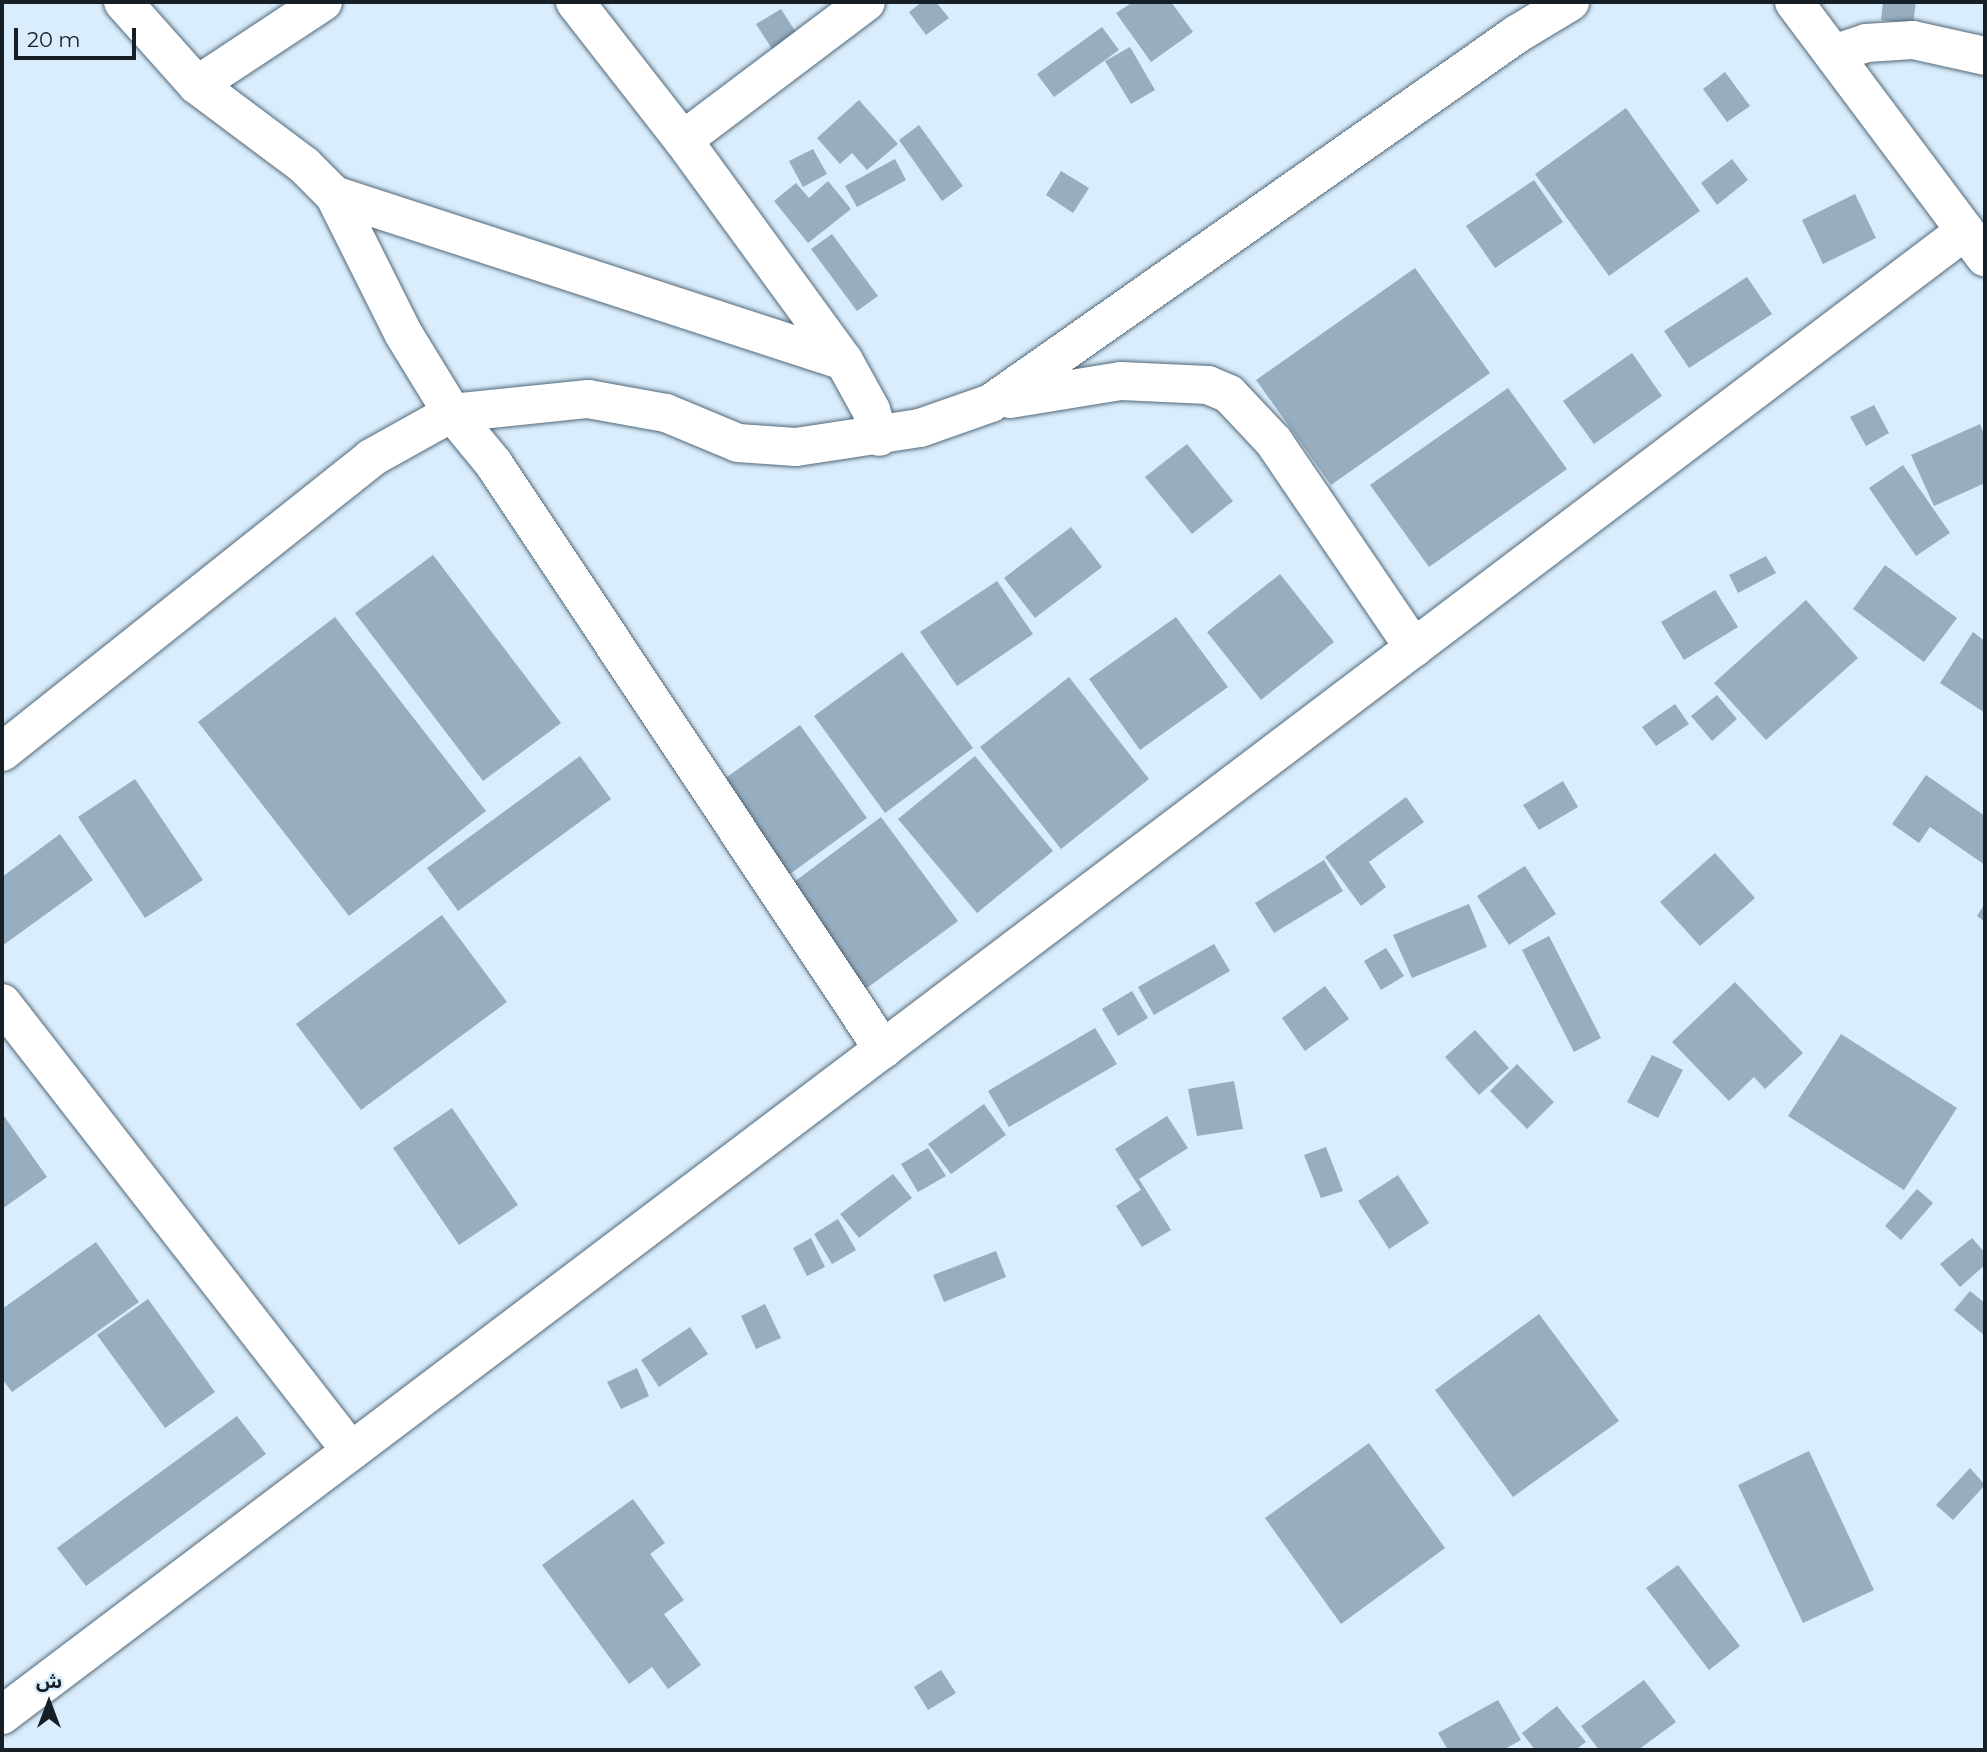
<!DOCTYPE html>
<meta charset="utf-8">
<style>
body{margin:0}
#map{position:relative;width:1987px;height:1752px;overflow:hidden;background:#d9edfc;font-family:Montserrat,"Noto Sans Arabic",sans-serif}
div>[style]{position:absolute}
.building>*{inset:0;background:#97aec0}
.roads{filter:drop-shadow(0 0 2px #536878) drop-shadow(0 0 2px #536878)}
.minor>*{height:38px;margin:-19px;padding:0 19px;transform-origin:19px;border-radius:19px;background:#fff}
span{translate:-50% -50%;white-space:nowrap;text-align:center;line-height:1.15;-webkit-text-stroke:5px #d9edfc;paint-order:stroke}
.frame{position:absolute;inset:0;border:4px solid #161f26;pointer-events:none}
.north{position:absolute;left:14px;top:1668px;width:70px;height:70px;-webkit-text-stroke:5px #d9edfc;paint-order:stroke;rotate:0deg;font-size:19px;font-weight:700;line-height:28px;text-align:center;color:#161f26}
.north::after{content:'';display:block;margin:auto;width:24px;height:32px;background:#161f26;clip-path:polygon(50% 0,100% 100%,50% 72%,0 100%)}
.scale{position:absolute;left:14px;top:28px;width:122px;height:32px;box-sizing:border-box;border:4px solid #161f26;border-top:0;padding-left:9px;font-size:21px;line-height:24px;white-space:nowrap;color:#161f26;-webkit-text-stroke:5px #d9edfc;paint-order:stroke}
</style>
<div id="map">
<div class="building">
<i style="clip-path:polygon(922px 2px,936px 2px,949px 18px,926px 35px,909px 12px)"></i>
<i style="clip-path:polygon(1133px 2px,1171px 2px,1193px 32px,1151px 62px,1116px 13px)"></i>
<i style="clip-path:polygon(1883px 2px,1916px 2px,1913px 24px,1881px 20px)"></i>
<i style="clip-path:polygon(781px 9px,799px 37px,774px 52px,756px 24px)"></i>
<i style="clip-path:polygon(1102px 27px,1119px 50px,1054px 97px,1037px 74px)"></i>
<i style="clip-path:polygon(1130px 47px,1155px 90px,1131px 104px,1105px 61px)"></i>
<i style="clip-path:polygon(1725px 72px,1750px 106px,1727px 122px,1703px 89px)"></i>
<i style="clip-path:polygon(859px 100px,898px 144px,867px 170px,852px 153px,840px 164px,817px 138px)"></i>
<i style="clip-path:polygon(1626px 108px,1700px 211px,1609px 276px,1535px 174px)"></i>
<i style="clip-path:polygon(919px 125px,963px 186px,942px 201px,899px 140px)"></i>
<i style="clip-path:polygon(813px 149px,827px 174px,803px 187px,789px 161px)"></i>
<i style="clip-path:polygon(895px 159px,906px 180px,857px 207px,845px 186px)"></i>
<i style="clip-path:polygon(1732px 159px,1748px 180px,1717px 205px,1701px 183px)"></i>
<i style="clip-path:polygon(1061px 171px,1089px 188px,1073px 213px,1046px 195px)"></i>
<i style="clip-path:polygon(1534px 180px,1563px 222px,1495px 268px,1466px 226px)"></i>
<i style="clip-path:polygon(828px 181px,851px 209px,808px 243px,774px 201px,796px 183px,809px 198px)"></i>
<i style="clip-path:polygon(1855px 194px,1876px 238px,1823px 264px,1802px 220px)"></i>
<i style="clip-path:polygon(832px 234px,878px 296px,857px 311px,811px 249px)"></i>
<i style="clip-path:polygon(1415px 268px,1490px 373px,1331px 485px,1256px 380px)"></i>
<i style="clip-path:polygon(1747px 277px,1772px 314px,1689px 368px,1664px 331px)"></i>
<i style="clip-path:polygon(1632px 353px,1662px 396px,1594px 444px,1563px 401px)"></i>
<i style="clip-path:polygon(1508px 388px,1567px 469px,1429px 567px,1370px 485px)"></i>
<i style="clip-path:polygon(1874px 405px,1889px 433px,1866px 446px,1850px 417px)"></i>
<i style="clip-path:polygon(1980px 424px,1985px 436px,1985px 483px,1934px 506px,1911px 455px)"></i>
<i style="clip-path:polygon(1187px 444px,1233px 501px,1192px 534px,1145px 477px)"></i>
<i style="clip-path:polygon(1903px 465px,1950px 533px,1916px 556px,1869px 488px)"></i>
<i style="clip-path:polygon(1071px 527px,1102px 567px,1035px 618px,1004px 578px)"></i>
<i style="clip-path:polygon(433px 555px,561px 723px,483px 781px,355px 613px)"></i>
<i style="clip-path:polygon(1766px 556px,1776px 573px,1738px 593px,1729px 575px)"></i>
<i style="clip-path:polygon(1885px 565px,1957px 618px,1924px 662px,1853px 609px)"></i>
<i style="clip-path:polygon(1280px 574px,1334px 642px,1261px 700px,1207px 632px)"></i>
<i style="clip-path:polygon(997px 581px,1033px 634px,957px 686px,920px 632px)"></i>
<i style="clip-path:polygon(1715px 590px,1738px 627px,1684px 660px,1661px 622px)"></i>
<i style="clip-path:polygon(1806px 600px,1858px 658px,1766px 740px,1714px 683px)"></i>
<i style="clip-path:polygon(335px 617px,486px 811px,349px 916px,198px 722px)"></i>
<i style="clip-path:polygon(1176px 617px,1228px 687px,1140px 750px,1089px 679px)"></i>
<i style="clip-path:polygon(1973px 632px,1985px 641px,1985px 713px,1940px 683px)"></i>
<i style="clip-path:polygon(902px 652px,973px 748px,885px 813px,814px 716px)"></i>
<i style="clip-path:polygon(1069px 677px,1149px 779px,1061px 849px,980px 747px)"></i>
<i style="clip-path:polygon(1717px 695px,1737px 719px,1712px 741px,1691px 716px)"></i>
<i style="clip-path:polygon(1675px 704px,1689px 724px,1656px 746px,1642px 727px)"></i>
<i style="clip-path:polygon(800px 725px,867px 818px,772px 887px,703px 794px)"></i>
<i style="clip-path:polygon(580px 756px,611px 799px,458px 911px,427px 868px)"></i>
<i style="clip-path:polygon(975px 756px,1053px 851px,977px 913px,898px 819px)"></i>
<i style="clip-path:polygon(1926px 775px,1985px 816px,1985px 865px,1930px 827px,1919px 843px,1892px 824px)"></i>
<i style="clip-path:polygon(135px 779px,203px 880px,145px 918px,78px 817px)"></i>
<i style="clip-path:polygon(1563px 781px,1578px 807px,1539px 830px,1523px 805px)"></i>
<i style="clip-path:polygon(1406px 797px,1424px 822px,1369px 862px,1386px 887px,1361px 906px,1325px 857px)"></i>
<i style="clip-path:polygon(881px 817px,958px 921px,863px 991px,786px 888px)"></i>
<i style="clip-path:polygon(60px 834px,93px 880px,2px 946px,2px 877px)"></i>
<i style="clip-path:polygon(1715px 853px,1755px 898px,1700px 946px,1660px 902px)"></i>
<i style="clip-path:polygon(1324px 860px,1343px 891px,1274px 933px,1255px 903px)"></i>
<i style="clip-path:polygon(1525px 866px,1556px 914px,1509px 945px,1477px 896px)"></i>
<i style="clip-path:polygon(1985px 903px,1985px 922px,1977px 916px)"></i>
<i style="clip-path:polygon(1469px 904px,1487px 947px,1412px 978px,1393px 935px)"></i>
<i style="clip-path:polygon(442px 915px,507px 1002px,361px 1110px,296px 1024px)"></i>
<i style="clip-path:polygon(1549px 936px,1601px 1038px,1574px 1052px,1522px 950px)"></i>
<i style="clip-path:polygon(1214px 944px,1230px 971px,1154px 1015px,1138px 987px)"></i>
<i style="clip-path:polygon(1386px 948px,1404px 976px,1381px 990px,1364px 961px)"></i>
<i style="clip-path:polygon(1735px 982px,1803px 1053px,1765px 1089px,1754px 1077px,1729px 1101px,1672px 1042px)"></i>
<i style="clip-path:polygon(1325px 986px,1349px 1019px,1305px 1051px,1282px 1018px)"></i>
<i style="clip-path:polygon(1132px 991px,1148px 1018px,1118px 1036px,1102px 1009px)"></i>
<i style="clip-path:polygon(1095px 1028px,1117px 1064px,1009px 1127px,988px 1091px)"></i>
<i style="clip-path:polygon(1475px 1030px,1509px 1068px,1479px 1095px,1445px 1057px)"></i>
<i style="clip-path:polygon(1841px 1034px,1957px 1108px,1904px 1190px,1788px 1116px)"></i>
<i style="clip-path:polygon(1652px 1055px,1683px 1070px,1658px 1118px,1627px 1102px)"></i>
<i style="clip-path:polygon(1517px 1064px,1554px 1102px,1527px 1129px,1490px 1091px)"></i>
<i style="clip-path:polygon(1234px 1081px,1243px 1129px,1197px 1136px,1188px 1089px)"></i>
<i style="clip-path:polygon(984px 1104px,1006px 1135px,951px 1174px,928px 1144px)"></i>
<i style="clip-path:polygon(452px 1108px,518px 1205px,459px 1245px,393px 1148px)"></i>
<i style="clip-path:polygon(4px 1116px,47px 1177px,2px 1209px,2px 1118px)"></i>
<i style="clip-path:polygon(1167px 1116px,1188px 1148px,1139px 1179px,1171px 1230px,1142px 1247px,1116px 1206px,1141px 1190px,1115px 1149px)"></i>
<i style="clip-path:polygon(1326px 1147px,1343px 1191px,1321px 1198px,1304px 1155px)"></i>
<i style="clip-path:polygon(928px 1148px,946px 1176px,918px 1192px,901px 1164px)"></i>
<i style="clip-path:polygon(893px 1174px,912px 1198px,859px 1238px,840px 1214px)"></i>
<i style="clip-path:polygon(1398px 1175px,1429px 1223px,1389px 1249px,1358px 1201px)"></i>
<i style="clip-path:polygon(1917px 1189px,1933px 1203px,1901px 1240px,1885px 1226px)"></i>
<i style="clip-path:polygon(838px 1219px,856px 1250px,832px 1264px,814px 1234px)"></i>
<i style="clip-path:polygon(811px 1238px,825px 1267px,807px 1276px,793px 1248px)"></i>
<i style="clip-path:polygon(1972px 1238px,1985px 1253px,1985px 1265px,1960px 1287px,1940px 1264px)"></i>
<i style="clip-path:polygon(96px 1242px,139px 1302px,12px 1392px,2px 1379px,2px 1309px)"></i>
<i style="clip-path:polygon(996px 1251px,1006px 1277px,944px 1302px,933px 1275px)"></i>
<i style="clip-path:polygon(1970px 1291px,1985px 1303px,1985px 1336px,1954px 1310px)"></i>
<i style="clip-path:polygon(148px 1299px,215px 1392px,165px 1428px,97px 1335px)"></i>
<i style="clip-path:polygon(765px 1304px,781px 1338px,756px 1349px,741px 1316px)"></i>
<i style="clip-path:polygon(1539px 1314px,1619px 1421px,1513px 1497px,1435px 1390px)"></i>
<i style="clip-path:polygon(690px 1327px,708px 1354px,659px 1387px,641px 1360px)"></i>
<i style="clip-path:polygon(637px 1368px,649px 1396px,621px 1409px,607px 1382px)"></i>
<i style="clip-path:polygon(237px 1416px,266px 1454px,86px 1586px,57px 1548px)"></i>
<i style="clip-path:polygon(1369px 1443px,1445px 1548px,1341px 1624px,1265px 1518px)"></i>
<i style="clip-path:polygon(1809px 1451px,1874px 1590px,1803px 1623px,1738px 1485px)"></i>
<i style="clip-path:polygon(1970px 1468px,1985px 1485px,1953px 1520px,1936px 1505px)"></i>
<i style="clip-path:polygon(633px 1499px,665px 1543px,650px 1554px,684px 1600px,664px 1614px,701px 1665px,668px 1689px,652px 1667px,629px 1684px,542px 1565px)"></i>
<i style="clip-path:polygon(1678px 1565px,1740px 1646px,1709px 1670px,1646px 1588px)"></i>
<i style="clip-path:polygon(941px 1670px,956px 1693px,928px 1710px,914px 1687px)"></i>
<i style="clip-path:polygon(1644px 1680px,1676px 1722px,1638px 1750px,1599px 1750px,1581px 1726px)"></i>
<i style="clip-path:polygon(1498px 1700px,1521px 1740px,1503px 1750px,1448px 1750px,1438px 1733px)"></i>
<i style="clip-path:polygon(1557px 1706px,1586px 1742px,1575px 1750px,1535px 1750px,1522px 1733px)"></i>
</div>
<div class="roads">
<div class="minor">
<i style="left:123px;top:2px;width:111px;rotate:48.3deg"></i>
<i style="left:197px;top:85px;width:134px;rotate:36.8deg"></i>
<i style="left:304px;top:165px;width:42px;rotate:45deg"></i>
<i style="left:334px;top:195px;width:536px;rotate:18.03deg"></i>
<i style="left:575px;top:2px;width:175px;rotate:52deg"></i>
<i style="left:683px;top:140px;width:273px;rotate:53.9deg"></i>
<i style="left:844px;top:361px;width:56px;rotate:61.1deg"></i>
<i style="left:871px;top:410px;width:28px;rotate:73deg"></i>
<i style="left:1794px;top:2px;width:319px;rotate:53.2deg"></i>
<i style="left:1833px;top:54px;width:35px;rotate:-18deg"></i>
<i style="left:1866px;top:43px;width:47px;rotate:-3.7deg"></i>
<i style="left:1913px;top:40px;width:74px;rotate:12.5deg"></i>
<i style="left:197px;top:85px;width:151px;rotate:-33.4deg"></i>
<i style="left:683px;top:140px;width:229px;rotate:-37deg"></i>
<i style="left:334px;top:195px;width:154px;rotate:63.4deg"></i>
<i style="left:403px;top:333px;width:94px;rotate:58.5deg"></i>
<i style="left:452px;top:413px;width:66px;rotate:50.5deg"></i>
<i style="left:494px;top:464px;width:703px;rotate:56.38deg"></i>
<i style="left:1010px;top:399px;width:112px;rotate:-9.2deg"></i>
<i style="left:1121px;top:381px;width:87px;rotate:2.6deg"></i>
<i style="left:1208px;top:385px;width:23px;rotate:23deg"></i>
<i style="left:1229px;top:394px;width:66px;rotate:46.8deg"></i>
<i style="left:1274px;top:442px;width:249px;rotate:55.8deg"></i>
<i style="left:2px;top:752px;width:472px;rotate:-38.5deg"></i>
<i style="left:371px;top:458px;width:93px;rotate:-29.1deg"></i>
<i style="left:452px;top:413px;width:137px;rotate:-5.9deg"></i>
<i style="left:588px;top:399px;width:79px;rotate:10.2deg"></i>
<i style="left:666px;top:413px;width:78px;rotate:22.6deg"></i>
<i style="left:738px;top:443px;width:58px;rotate:3.9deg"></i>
<i style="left:796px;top:447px;width:125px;rotate:-8.7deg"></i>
<i style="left:920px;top:428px;width:75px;rotate:-19.4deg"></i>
<i style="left:991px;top:403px;width:643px;rotate:-35.05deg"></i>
<i style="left:1517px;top:34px;width:62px;rotate:-31.1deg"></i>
<i style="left:2px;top:1003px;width:568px;rotate:52.08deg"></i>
<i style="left:2px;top:1715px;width:2461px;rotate:-37.09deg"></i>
</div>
</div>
<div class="frame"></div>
<div class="north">ش</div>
<div class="scale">20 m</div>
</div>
